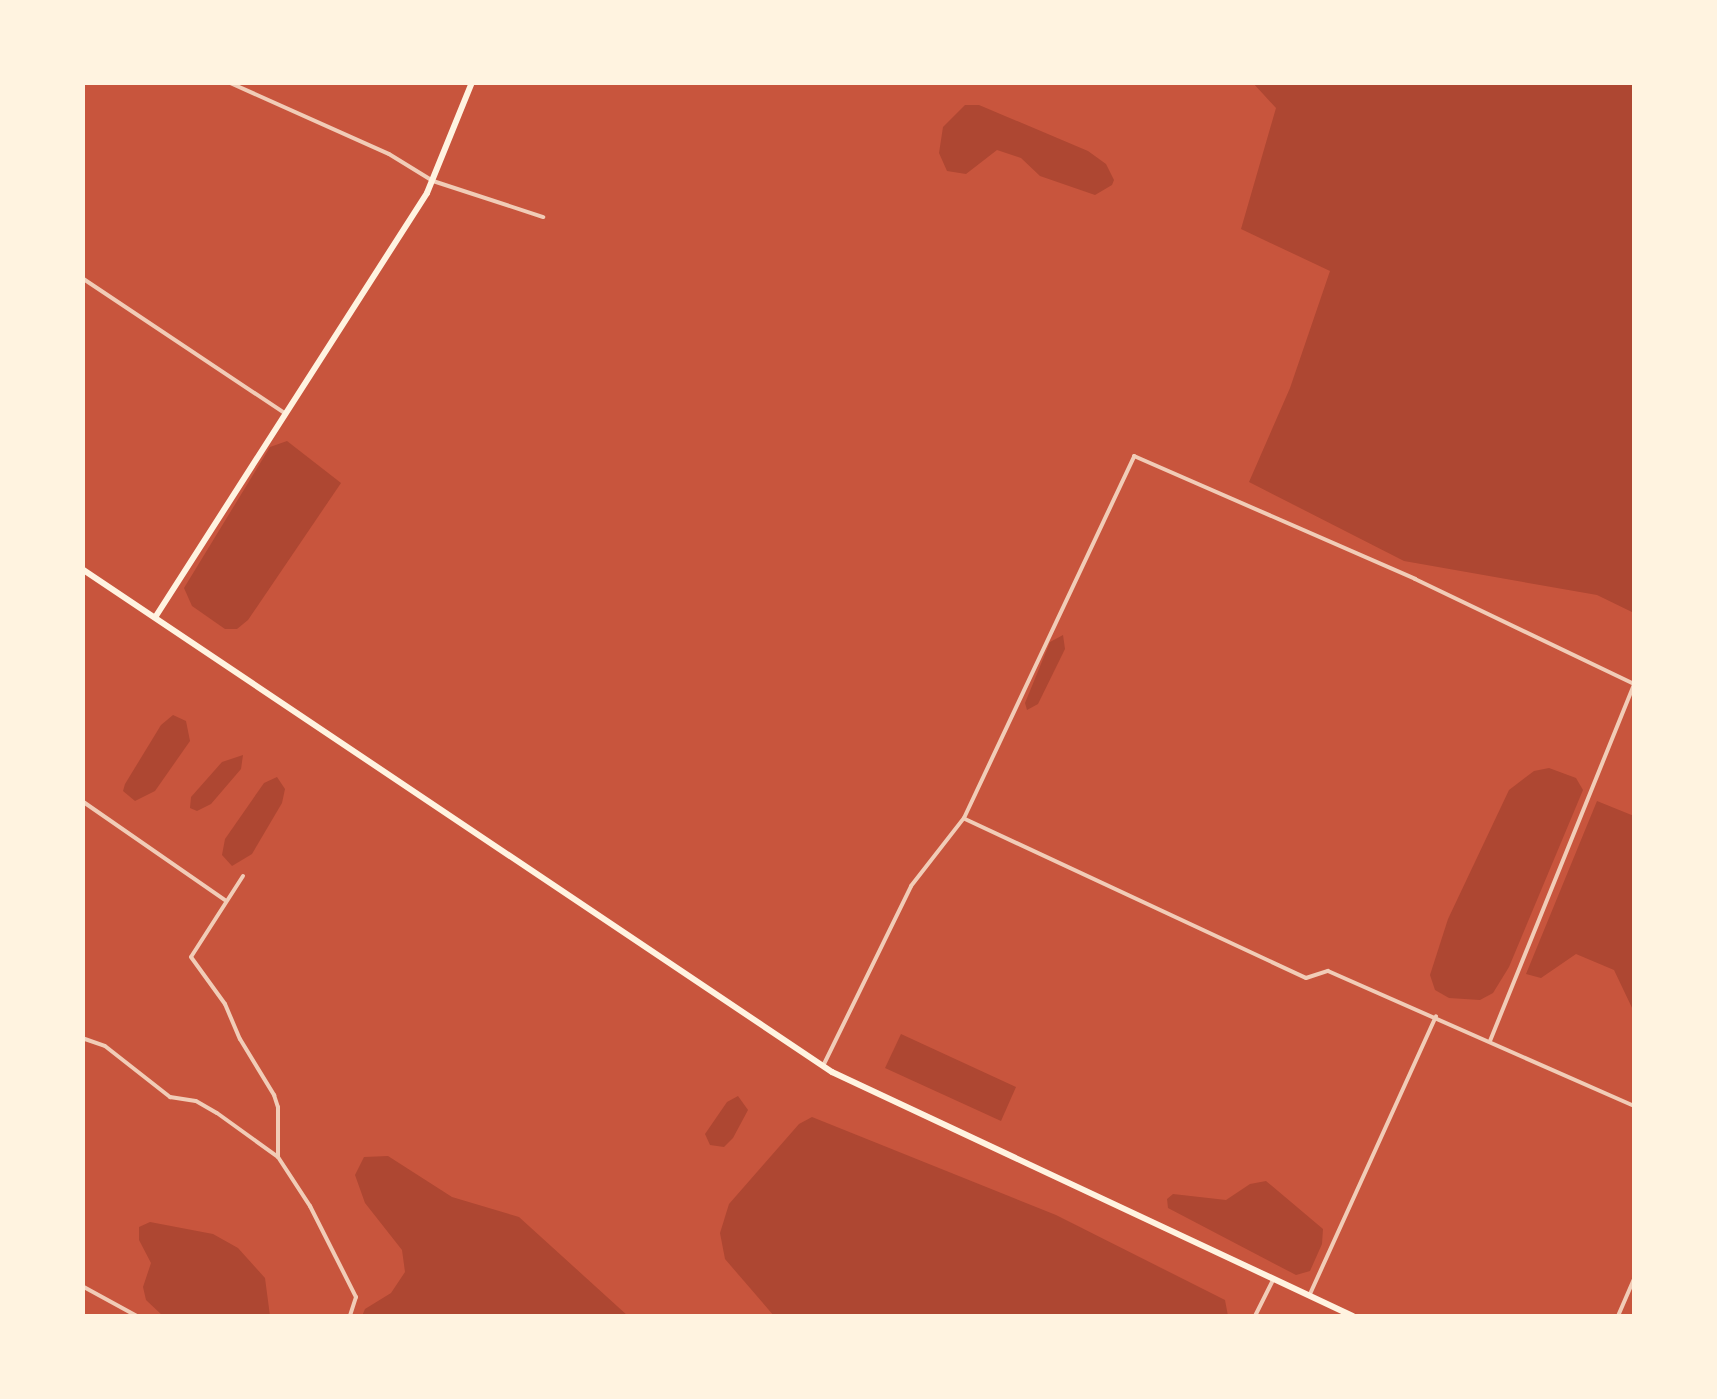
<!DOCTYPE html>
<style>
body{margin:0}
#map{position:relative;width:1717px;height:1399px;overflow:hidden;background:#c8553d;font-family:"Source Sans 3",sans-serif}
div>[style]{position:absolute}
.green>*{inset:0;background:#ae4732}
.minor>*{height:4px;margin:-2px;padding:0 2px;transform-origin:2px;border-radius:2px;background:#f1ccb7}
.secondary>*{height:6px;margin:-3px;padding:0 3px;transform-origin:3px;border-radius:3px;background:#fff3e0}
span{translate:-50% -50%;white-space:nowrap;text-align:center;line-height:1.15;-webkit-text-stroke:10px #fff3e0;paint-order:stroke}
.frame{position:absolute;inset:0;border:85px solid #fff3e0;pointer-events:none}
</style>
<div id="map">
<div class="green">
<i style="clip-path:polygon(1253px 83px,1634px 83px,1634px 613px,1597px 595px,1404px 561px,1249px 482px,1290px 388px,1330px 271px,1241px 229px,1276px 108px)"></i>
<i style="clip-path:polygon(965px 105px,979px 105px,1088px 151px,1106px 164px,1114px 180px,1112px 185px,1095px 195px,1040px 176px,1021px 158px,997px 150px,966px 174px,947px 171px,939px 153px,943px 127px)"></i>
<i style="clip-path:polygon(287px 441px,341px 483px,248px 620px,237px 629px,225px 629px,192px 606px,184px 588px,270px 447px)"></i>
<i style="clip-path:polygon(1063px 635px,1065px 649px,1038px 704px,1027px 710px,1025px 703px,1050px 642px)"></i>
<i style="clip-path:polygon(173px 715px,186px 721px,190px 741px,155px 791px,135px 801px,123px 791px,125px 784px,161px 725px)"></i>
<i style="clip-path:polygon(243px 755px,241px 769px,211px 804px,197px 811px,190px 808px,191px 797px,222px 762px)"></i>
<i style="clip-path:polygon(1549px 768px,1576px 778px,1583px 790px,1509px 967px,1493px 993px,1480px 1000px,1449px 998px,1435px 990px,1430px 975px,1448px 919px,1509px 790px,1534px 771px)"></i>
<i style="clip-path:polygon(277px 777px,285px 789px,282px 803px,252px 854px,232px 866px,222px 855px,225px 839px,264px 783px)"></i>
<i style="clip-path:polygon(1597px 801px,1634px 816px,1634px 1012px,1614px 970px,1576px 954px,1541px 978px,1526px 974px)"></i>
<i style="clip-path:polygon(901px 1034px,1016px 1087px,1001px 1121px,885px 1068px)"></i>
<i style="clip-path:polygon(738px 1096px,748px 1110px,733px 1138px,724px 1147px,710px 1145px,705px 1134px,727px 1102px)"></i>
<i style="clip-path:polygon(812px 1117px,1056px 1215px,1225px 1300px,1228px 1316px,774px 1316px,725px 1259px,720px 1233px,729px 1204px,799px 1124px)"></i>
<i style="clip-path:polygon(388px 1156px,452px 1197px,519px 1217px,628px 1316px,362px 1316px,365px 1309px,391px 1293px,405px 1272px,402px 1250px,365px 1203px,355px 1175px,364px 1157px)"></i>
<i style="clip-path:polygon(1266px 1181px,1323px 1229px,1322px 1244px,1310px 1271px,1296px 1275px,1168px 1208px,1167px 1199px,1173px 1194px,1226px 1200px,1250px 1184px)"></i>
<i style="clip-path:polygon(150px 1222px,213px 1234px,238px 1248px,265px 1278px,270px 1316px,163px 1316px,146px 1300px,143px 1287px,151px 1263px,139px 1240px,139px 1227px)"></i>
</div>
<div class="minor">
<i style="left:228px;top:82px;width:176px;rotate:24.1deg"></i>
<i style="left:389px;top:154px;width:52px;rotate:31.5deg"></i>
<i style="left:433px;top:181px;width:116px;rotate:18.1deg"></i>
<i style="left:82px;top:278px;width:245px;rotate:33.7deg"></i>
<i style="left:82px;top:801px;width:174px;rotate:34.7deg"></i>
<i style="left:965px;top:819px;width:376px;rotate:25deg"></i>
<i style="left:1306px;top:978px;width:23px;rotate:-18deg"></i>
<i style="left:1328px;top:971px;width:334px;rotate:23.8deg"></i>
<i style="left:243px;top:876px;width:96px;rotate:122.7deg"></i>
<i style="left:191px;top:957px;width:58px;rotate:54.1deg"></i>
<i style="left:225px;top:1004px;width:38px;rotate:67deg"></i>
<i style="left:240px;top:1039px;width:66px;rotate:58.7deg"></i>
<i style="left:274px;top:1095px;width:13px;rotate:72deg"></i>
<i style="left:278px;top:1107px;width:50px;rotate:90deg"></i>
<i style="left:278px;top:1157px;width:59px;rotate:56.9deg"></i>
<i style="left:310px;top:1206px;width:102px;rotate:63.2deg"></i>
<i style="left:356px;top:1297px;width:20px;rotate:108deg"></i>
<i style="left:82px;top:1038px;width:24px;rotate:19deg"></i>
<i style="left:105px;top:1046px;width:83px;rotate:38.1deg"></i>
<i style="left:170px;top:1097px;width:26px;rotate:9deg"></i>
<i style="left:196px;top:1101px;width:24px;rotate:30deg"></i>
<i style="left:217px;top:1113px;width:75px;rotate:35.8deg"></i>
<i style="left:1490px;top:1041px;width:384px;rotate:-68deg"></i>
<i style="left:823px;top:1066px;width:200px;rotate:-63.9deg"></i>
<i style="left:911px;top:886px;width:86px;rotate:-52.1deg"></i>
<i style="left:964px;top:818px;width:400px;rotate:-64.8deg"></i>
<i style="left:1134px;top:456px;width:307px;rotate:23.6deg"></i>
<i style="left:1415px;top:579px;width:243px;rotate:25.6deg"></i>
<i style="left:82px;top:1286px;width:63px;rotate:28.6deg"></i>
<i style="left:1310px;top:1294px;width:305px;rotate:-65.6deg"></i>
<i style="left:1255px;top:1316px;width:40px;rotate:-63.4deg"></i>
<i style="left:1618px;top:1316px;width:40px;rotate:-66.6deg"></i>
</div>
<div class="secondary">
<i style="left:82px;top:569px;width:903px;rotate:33.85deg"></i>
<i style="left:832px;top:1072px;width:575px;rotate:25.1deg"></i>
<i style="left:156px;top:616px;width:502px;rotate:-57.35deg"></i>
<i style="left:427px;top:193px;width:120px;rotate:-67.9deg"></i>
</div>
<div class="frame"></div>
</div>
